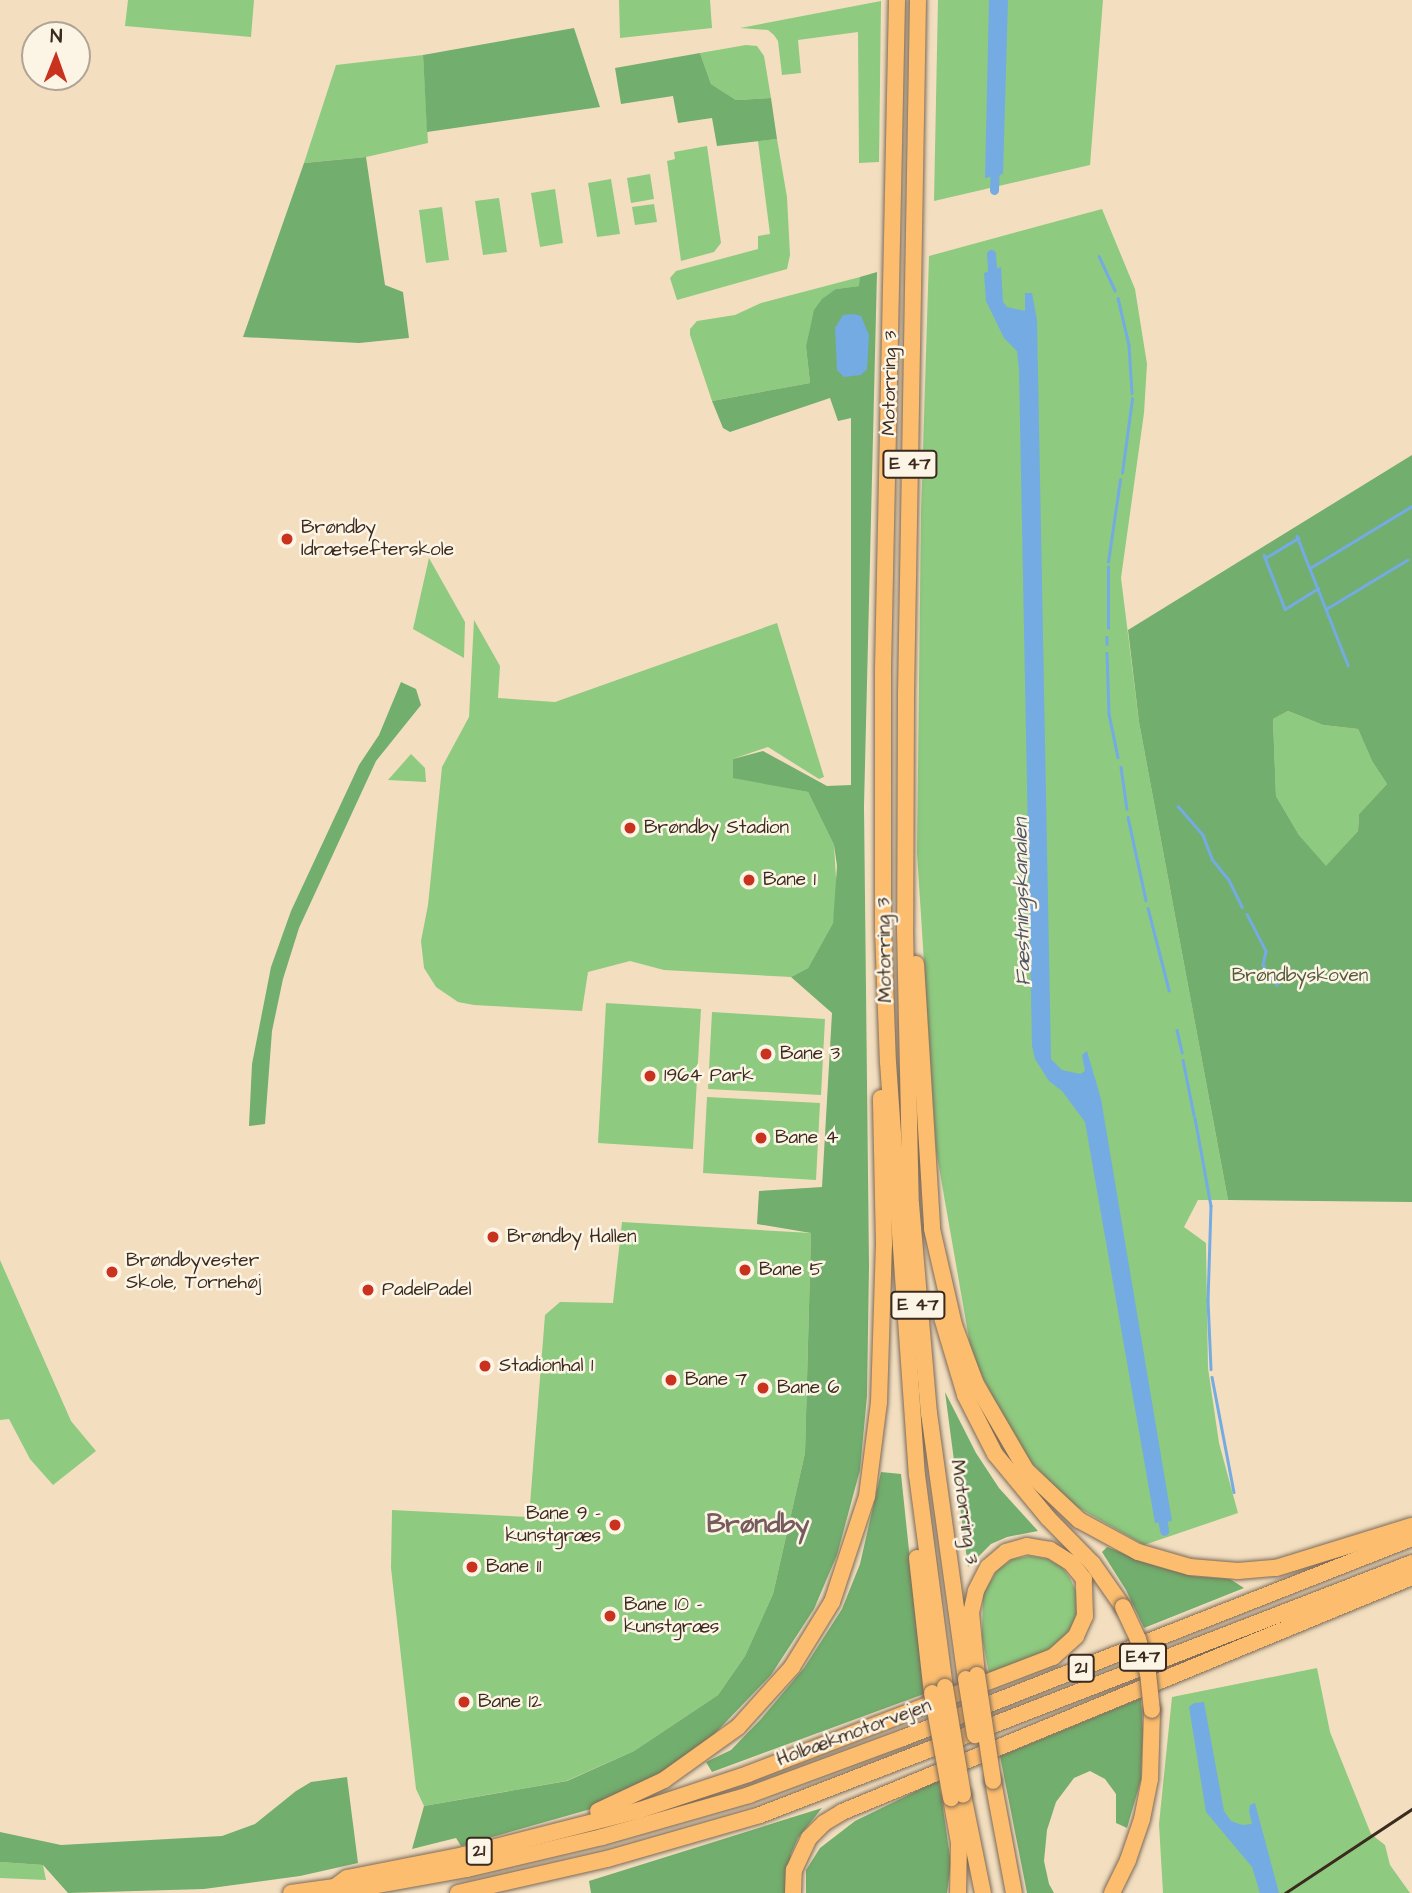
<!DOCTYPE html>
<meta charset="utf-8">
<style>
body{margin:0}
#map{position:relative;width:1412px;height:1893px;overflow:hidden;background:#f3dfc0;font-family:"Architects Daughter",sans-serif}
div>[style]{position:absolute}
.green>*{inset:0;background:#8eca80}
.forest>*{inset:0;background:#72ae6e}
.water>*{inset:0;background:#74abe3}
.stream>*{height:2.5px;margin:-1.25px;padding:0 1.25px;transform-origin:1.25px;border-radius:1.25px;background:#74abe3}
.canal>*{height:9px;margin:-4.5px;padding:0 4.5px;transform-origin:4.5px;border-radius:4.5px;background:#74abe3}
.roads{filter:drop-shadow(0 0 2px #7b6957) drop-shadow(0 0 2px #7b6957)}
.motorway>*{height:16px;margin:-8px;padding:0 8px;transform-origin:8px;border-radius:8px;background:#fcbd6f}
.rail>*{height:2.5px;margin:-1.25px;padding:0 1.25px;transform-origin:1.25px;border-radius:1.25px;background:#3b2a1e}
.bridges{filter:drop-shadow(0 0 2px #7b6957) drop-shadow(0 0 2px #7b6957)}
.motorway-bridge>*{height:16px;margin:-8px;padding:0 8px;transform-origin:8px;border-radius:8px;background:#fcbd6f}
.dots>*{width:19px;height:19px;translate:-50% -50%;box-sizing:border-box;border:4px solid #fcf5e5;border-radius:50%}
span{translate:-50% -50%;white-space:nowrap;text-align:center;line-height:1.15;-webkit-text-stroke:5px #fcf5e5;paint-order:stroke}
.shield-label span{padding:2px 5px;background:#fcf5e5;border:2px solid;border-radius:5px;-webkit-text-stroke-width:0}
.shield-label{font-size:18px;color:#3b2a1e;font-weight:700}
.street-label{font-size:19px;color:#3b2a1e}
.poi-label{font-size:19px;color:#3b2a1e}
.left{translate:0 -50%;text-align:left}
.right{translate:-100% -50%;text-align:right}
.park-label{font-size:19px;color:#545a3b}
.water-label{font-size:21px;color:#4f5763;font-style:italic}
.district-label{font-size:26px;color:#755a5e;font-weight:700}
.north{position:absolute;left:21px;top:21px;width:70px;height:70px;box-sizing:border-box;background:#fcf5e5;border:2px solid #afa495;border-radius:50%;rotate:1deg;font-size:19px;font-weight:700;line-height:28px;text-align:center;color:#3b2a1e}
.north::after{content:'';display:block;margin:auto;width:24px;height:32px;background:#c8321e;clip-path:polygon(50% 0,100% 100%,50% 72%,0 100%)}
</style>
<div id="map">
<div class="green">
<i style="clip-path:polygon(128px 0,254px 0,251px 37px,125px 26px)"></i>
<i style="clip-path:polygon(619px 0,710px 0,712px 28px,620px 38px)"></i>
<i style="clip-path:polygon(938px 0,1103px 0,1090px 165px,934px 201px)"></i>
<i style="clip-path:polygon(881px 1px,879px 162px,859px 163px,858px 32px,798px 40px,801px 73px,782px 75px,778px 41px,774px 35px,768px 30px,740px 28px)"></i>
<i style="clip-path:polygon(746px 45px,757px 46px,764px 56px,771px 98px,736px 100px,711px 84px,700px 53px)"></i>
<i style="clip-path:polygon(423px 55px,428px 143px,366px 157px,304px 163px,336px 65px)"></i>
<i style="clip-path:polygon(777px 139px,787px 197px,790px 255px,787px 269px,677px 300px,670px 278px,676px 271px,758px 249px,758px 236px,770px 234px,758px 141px)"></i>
<i style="clip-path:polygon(707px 146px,721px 243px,714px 252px,681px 261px,667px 161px,675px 159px,674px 152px)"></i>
<i style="clip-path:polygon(650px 174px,654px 199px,631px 203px,627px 178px)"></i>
<i style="clip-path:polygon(611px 179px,620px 234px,597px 237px,588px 183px)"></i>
<i style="clip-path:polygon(555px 189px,563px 243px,540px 247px,531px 193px)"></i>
<i style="clip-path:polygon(499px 198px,507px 252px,483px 255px,475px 201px)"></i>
<i style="clip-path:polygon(654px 204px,657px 222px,635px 225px,632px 207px)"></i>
<i style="clip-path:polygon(442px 207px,449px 260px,426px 263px,419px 210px)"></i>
<i style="clip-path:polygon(1102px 209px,1135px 289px,1147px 364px,1144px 413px,1121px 578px,1139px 722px,1228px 1200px,1198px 1200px,1184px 1227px,1206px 1243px,1208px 1368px,1219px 1443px,1238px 1513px,1144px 1545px,1072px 1504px,1019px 1450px,972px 1356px,936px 1150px,917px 853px,921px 514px,929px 256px)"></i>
<i style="clip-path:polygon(860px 277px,860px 286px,836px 289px,806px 347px,810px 383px,712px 401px,690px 335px,690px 329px,697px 321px,735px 315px,761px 303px)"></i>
<i style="clip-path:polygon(429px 558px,465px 622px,464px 658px,413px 629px)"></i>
<i style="clip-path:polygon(474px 620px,500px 666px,498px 698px,555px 702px,777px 623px,824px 777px,819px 779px,768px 747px,733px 759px,733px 777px,808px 792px,834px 845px,837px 895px,833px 923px,808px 968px,791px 977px,664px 970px,630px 961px,588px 972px,582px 1011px,474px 1005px,458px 1002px,436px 987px,424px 968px,421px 941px,428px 905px,442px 767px,469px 717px)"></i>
<i style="clip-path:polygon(1288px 711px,1323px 725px,1358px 729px,1372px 761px,1387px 784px,1359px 814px,1358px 831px,1326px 867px,1299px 835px,1276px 796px,1273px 719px)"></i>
<i style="clip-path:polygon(411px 754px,425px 768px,426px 782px,388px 780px)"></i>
<i style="clip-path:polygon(606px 1003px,701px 1009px,693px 1149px,598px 1143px)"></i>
<i style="clip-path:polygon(712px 1012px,825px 1019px,821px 1095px,708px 1089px)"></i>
<i style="clip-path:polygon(707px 1097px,820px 1103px,816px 1180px,703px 1173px)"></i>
<i style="clip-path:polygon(622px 1222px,811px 1233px,805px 1453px,773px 1594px,745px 1656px,718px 1695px,634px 1751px,566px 1781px,424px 1806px,416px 1789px,391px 1568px,392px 1510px,529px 1517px,545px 1315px,560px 1302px,613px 1303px)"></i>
<i style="clip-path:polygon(0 1260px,71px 1421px,96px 1451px,53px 1485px,30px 1459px,9px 1419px,0 1420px)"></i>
<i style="clip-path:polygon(1030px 1556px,1048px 1559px,1062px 1567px,1070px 1578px,1076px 1591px,1078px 1608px,1073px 1626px,1059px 1642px,1040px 1655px,989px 1673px,982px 1637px,983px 1594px,998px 1569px,1013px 1559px)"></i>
<i style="clip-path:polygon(1317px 1668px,1330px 1732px,1371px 1834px,1385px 1845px,1390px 1865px,1410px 1893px,1163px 1893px,1159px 1824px,1172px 1697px)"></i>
<i style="clip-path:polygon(0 1862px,43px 1865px,46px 1880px,0 1878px)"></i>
</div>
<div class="forest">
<i style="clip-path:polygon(574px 28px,600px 107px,427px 132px,423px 55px)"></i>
<i style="clip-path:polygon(700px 53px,711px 84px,736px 100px,771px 98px,777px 139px,717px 146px,712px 118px,678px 123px,673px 96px,621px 104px,615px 68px)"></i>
<i style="clip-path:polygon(366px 157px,385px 285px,403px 292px,409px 338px,359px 343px,243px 337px,304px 163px)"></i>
<i style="clip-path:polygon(877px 272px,864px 806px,869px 1266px,867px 1396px,860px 1470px,837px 1555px,814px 1609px,771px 1675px,699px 1750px,640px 1786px,591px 1809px,461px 1846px,456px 1838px,412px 1849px,424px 1806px,567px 1781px,634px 1751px,718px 1695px,745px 1656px,773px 1594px,805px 1453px,811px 1233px,757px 1224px,759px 1191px,822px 1187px,832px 1013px,791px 977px,808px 968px,833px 923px,837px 866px,834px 845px,808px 792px,733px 778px,733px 759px,763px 751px,827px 786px,851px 785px,851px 418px,838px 421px,830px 398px,730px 432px,723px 428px,712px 401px,810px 383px,806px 347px,814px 310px,822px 299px,836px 289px,859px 286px,860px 277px)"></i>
<i style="clip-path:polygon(evenodd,1412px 455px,1412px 1202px,1228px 1200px,1139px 722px,1128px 630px,1412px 455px,1288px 711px,1323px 725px,1358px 729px,1372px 761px,1387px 784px,1359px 814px,1358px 831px,1326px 866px,1299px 835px,1276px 796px,1273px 719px,1288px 711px)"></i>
<i style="clip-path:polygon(401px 682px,416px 689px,421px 705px,376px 761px,299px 928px,283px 979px,272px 1031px,265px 1124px,249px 1126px,252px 1064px,271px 967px,291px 911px,359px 765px,379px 735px)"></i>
<i style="clip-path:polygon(945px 1392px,976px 1453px,999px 1488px,1038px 1531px,1007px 1537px,991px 1544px,968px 1567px)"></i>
<i style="clip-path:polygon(881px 1472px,901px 1474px,924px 1694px,712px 1772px,706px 1762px,731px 1750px,761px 1719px,804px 1668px,842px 1609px,860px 1564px)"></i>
<i style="clip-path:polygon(1107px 1547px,1156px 1566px,1192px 1576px,1230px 1579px,1244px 1588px,1144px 1628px,1126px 1590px,1102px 1552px)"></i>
<i style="clip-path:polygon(1141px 1698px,1143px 1731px,1141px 1780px,1127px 1828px,1116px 1823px,1116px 1794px,1105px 1779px,1090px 1771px,1074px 1778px,1056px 1802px,1047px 1830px,1044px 1861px,1049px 1884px,1054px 1893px,1027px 1893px,1000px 1756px)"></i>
<i style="clip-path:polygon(347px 1777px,358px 1863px,300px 1876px,204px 1889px,68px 1893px,43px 1865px,0 1862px,0 1832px,61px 1845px,222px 1836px,255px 1824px,296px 1791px,311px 1782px)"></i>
<i style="clip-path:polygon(939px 1780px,951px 1864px,947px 1893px,806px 1893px,806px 1870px,820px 1848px,855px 1821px)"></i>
<i style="clip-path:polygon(822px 1808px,798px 1838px,791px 1854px,786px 1893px,591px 1893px,589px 1881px)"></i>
</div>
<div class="water">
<i style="clip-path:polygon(989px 0,1008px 0,1003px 174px,985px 178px)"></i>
<i style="clip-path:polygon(1001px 267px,1003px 302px,1007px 307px,1025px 311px,1025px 293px,1032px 293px,1037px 320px,1051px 1059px,1062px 1070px,1080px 1074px,1085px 1071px,1082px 1055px,1087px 1051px,1101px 1099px,1172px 1521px,1155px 1523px,1085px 1122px,1062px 1091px,1049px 1081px,1035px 1059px,1032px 1046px,1019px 370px,1017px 351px,1004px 338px,986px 301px,984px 273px)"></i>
<i style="clip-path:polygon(854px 314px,861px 316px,869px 335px,867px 369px,861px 375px,844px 377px,837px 370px,835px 328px,843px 315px)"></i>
<i style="clip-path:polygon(1204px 1702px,1224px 1811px,1231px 1821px,1242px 1825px,1252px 1824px,1249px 1811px,1250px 1805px,1255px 1803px,1279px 1893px,1260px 1893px,1252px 1867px,1206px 1812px,1189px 1707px,1194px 1703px)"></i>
</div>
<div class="stream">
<i style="left:1099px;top:256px;width:38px;rotate:65deg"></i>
<i style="left:1118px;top:298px;width:48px;rotate:76.8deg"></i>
<i style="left:1129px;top:345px;width:48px;rotate:86.4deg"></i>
<i style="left:1122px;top:473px;width:75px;rotate:-82.3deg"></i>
<i style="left:1297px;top:536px;width:139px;rotate:68.4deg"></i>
<i style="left:1264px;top:555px;width:58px;rotate:68.7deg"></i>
<i style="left:1285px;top:609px;width:39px;rotate:-32deg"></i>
<i style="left:1265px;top:558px;width:39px;rotate:-31deg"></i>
<i style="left:1108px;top:562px;width:83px;rotate:-81.7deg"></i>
<i style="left:1310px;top:568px;width:119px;rotate:-31.3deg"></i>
<i style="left:1326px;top:609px;width:95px;rotate:-31.2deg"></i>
<i style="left:1108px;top:628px;width:61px;rotate:-90deg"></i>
<i style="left:1107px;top:637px;width:7px;rotate:90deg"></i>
<i style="left:1107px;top:653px;width:61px;rotate:88.1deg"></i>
<i style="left:1109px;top:714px;width:44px;rotate:78.2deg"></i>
<i style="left:1121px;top:767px;width:42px;rotate:81.9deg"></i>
<i style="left:1178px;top:806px;width:38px;rotate:49deg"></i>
<i style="left:1203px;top:835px;width:26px;rotate:69deg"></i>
<i style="left:1212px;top:859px;width:27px;rotate:51deg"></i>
<i style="left:1229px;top:880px;width:30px;rotate:64deg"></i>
<i style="left:1128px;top:817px;width:85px;rotate:77.8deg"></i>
<i style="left:1148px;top:908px;width:85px;rotate:75.6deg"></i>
<i style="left:1247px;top:914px;width:42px;rotate:62.8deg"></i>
<i style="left:1266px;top:951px;width:14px;rotate:102deg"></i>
<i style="left:1263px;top:965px;width:24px;rotate:55deg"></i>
<i style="left:1177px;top:1030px;width:23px;rotate:77deg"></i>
<i style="left:1183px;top:1060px;width:56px;rotate:78.7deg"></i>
<i style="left:1195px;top:1118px;width:89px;rotate:79.7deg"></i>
<i style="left:1211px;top:1206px;width:94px;rotate:91.8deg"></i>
<i style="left:1208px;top:1300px;width:69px;rotate:87.5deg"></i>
<i style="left:1212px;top:1377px;width:117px;rotate:79.2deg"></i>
</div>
<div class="canal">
<i style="left:994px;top:190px;width:24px;rotate:-88deg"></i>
<i style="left:991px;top:254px;width:26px;rotate:86deg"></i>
<i style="left:1161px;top:1511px;width:20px;rotate:81deg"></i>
</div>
<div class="roads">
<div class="motorway">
<i style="left:897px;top:0;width:670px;rotate:91.2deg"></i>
<i style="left:883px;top:670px;width:258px;rotate:90deg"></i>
<i style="left:883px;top:928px;width:134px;rotate:87.9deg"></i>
<i style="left:888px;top:1062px;width:414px;rotate:86deg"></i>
<i style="left:917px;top:1475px;width:214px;rotate:82.5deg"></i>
<i style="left:918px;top:0;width:692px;rotate:90.99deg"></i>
<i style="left:906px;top:692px;width:236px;rotate:90.2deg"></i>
<i style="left:905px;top:928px;width:276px;rotate:88.8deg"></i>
<i style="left:911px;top:1204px;width:210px;rotate:85.1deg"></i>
<i style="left:929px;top:1413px;width:269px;rotate:82.1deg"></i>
<i style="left:916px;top:964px;width:265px;rotate:86.5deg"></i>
<i style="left:932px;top:1229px;width:98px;rotate:77.1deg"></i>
<i style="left:954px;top:1325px;width:63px;rotate:69.6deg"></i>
<i style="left:976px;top:1384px;width:99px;rotate:59.8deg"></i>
<i style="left:1026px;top:1470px;width:73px;rotate:43.3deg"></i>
<i style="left:1079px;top:1520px;width:67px;rotate:28.5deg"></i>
<i style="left:1138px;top:1552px;width:54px;rotate:16.1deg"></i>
<i style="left:1190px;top:1567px;width:48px;rotate:4.8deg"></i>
<i style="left:1238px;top:1571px;width:38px;rotate:-5deg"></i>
<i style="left:1276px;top:1568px;width:142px;rotate:-17.2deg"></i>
<i style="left:940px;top:1311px;width:88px;rotate:73.4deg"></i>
<i style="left:965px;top:1395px;width:66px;rotate:63deg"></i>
<i style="left:995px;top:1454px;width:83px;rotate:50.4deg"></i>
<i style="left:1048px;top:1518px;width:64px;rotate:45.6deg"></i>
<i style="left:1093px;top:1564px;width:52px;rotate:55.1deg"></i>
<i style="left:917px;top:1558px;width:136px;rotate:83.7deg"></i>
<i style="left:993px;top:1781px;width:114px;rotate:79.4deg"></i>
<i style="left:963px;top:1795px;width:100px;rotate:78.5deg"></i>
<i style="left:951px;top:1798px;width:46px;rotate:79.9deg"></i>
<i style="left:959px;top:1843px;width:50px;rotate:91.1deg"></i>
<i style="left:598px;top:1811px;width:73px;rotate:-25.2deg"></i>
<i style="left:664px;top:1780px;width:91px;rotate:-35.6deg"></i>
<i style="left:738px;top:1727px;width:81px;rotate:-48deg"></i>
<i style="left:792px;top:1667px;width:76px;rotate:-58.4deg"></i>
<i style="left:832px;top:1602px;width:112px;rotate:-71.7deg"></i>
<i style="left:867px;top:1496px;width:95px;rotate:-82.7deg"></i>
<i style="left:879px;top:1402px;width:157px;rotate:-88.2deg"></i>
<i style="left:884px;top:1245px;width:147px;rotate:-91.2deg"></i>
<i style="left:335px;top:1887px;width:15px;rotate:-37deg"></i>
<i style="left:347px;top:1878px;width:119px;rotate:-11.1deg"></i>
<i style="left:464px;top:1855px;width:179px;rotate:-14.3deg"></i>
<i style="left:637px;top:1811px;width:117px;rotate:-18.4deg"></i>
<i style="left:748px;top:1774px;width:327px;rotate:-21deg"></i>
<i style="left:1053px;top:1657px;width:31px;rotate:-42deg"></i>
<i style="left:1076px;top:1636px;width:22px;rotate:-66deg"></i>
<i style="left:1085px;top:1616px;width:37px;rotate:-92deg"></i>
<i style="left:1084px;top:1579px;width:21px;rotate:-129deg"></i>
<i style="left:1071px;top:1563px;width:25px;rotate:-148deg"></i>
<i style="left:1050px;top:1550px;width:23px;rotate:-170deg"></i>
<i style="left:1027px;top:1546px;width:22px;rotate:164deg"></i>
<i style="left:1006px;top:1552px;width:23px;rotate:140deg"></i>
<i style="left:988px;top:1567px;width:27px;rotate:117deg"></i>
<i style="left:976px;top:1591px;width:22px;rotate:103deg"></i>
<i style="left:971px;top:1612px;width:63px;rotate:84.6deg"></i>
<i style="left:291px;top:1893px;width:44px;rotate:-7.8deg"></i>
<i style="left:335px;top:1887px;width:14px;rotate:12deg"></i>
<i style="left:349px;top:1890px;width:120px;rotate:-10.1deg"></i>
<i style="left:467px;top:1869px;width:139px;rotate:-13.3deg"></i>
<i style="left:602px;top:1837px;width:153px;rotate:-15.9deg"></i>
<i style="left:749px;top:1795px;width:164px;rotate:-20.3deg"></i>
<i style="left:903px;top:1738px;width:547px;rotate:-21.45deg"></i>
<i style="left:458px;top:1893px;width:153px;rotate:-12.9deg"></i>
<i style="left:607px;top:1859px;width:159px;rotate:-16deg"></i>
<i style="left:760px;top:1815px;width:699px;rotate:-21.13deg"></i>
<i style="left:793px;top:1893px;width:23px;rotate:-88deg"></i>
<i style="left:794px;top:1870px;width:35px;rotate:-65deg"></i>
<i style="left:809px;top:1838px;width:21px;rotate:-45deg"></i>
<i style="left:824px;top:1823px;width:21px;rotate:-31deg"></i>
<i style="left:842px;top:1812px;width:617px;rotate:-22.41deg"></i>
<i style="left:1112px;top:1893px;width:37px;rotate:-64deg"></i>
<i style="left:1128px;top:1860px;width:43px;rotate:-71.1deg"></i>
<i style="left:1142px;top:1819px;width:41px;rotate:-78.7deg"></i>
<i style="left:1150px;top:1779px;width:69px;rotate:-88.3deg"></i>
</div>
</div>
<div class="rail">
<i style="left:1285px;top:1893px;width:152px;rotate:-33.5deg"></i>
</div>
<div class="bridges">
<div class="motorway-bridge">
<i style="left:1123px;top:1607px;width:35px;rotate:65deg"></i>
<i style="left:1138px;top:1639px;width:35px;rotate:74deg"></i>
<i style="left:1148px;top:1673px;width:37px;rotate:84deg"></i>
<i style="left:977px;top:1675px;width:107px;rotate:81.4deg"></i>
<i style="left:966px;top:1679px;width:57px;rotate:80.9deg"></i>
<i style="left:945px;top:1687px;width:109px;rotate:80.5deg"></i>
<i style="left:932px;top:1693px;width:107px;rotate:79.7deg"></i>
</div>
</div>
<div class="dots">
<i style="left:287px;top:539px;background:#c8321e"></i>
<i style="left:630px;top:828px;background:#c8321e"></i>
<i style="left:749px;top:880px;background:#c8321e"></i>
<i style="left:766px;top:1054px;background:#c8321e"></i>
<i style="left:650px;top:1076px;background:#c8321e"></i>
<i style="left:761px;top:1138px;background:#c8321e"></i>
<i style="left:493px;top:1237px;background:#c8321e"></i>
<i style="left:745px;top:1270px;background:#c8321e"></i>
<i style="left:112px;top:1272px;background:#c8321e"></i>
<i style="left:368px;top:1290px;background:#c8321e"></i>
<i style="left:485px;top:1366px;background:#c8321e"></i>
<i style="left:671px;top:1380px;background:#c8321e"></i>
<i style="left:763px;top:1388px;background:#c8321e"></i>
<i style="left:615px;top:1525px;background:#c8321e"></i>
<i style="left:472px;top:1567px;background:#c8321e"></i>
<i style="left:610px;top:1616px;background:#c8321e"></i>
<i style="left:464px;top:1702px;background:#c8321e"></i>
</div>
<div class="shield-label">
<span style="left:910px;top:464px">E 47</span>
<span style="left:918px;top:1305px">E 47</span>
<span style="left:1143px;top:1657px">E47</span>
<span style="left:1081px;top:1668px">21</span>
<span style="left:479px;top:1851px">21</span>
</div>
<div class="street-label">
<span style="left:890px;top:383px;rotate:-89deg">Motorring 3</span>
<span style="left:885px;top:950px;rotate:-91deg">Motorring 3</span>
<span style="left:964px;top:1512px;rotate:82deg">Motorring 3</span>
<span style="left:854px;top:1733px;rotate:-20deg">Holbækmotorvejen</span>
</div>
<div class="poi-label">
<span class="left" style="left:301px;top:539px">Brøndby<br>Idrætsefterskole</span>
<span class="left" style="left:644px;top:828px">Brøndby Stadion</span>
<span class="left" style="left:763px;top:880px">Bane 1</span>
<span class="left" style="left:780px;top:1054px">Bane 3</span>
<span class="left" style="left:664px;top:1076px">1964 Park</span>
<span class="left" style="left:775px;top:1138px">Bane 4</span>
<span class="left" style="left:507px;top:1237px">Brøndby Hallen</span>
<span class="left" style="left:126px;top:1272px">Brøndbyvester<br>Skole, Tornehøj</span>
<span class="left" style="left:759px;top:1270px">Bane 5</span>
<span class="left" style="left:382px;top:1290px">PadelPadel</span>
<span class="left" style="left:499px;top:1366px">Stadionhal 1</span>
<span class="left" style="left:685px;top:1380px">Bane 7</span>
<span class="left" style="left:777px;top:1388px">Bane 6</span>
<span class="right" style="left:601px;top:1525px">Bane 9 -<br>kunstgræs</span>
<span class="left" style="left:486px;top:1567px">Bane 11</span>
<span class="left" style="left:624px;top:1616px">Bane 10 -<br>kunstgræs</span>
<span class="left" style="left:478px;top:1702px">Bane 12</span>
</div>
<div class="park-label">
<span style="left:1300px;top:976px">Brøndbyskoven</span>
</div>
<div class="water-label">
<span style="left:1022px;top:902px;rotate:-91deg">Fæstningskanalen</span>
</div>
<div class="district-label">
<span style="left:758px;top:1525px">Brøndby</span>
</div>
<div class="north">N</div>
</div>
